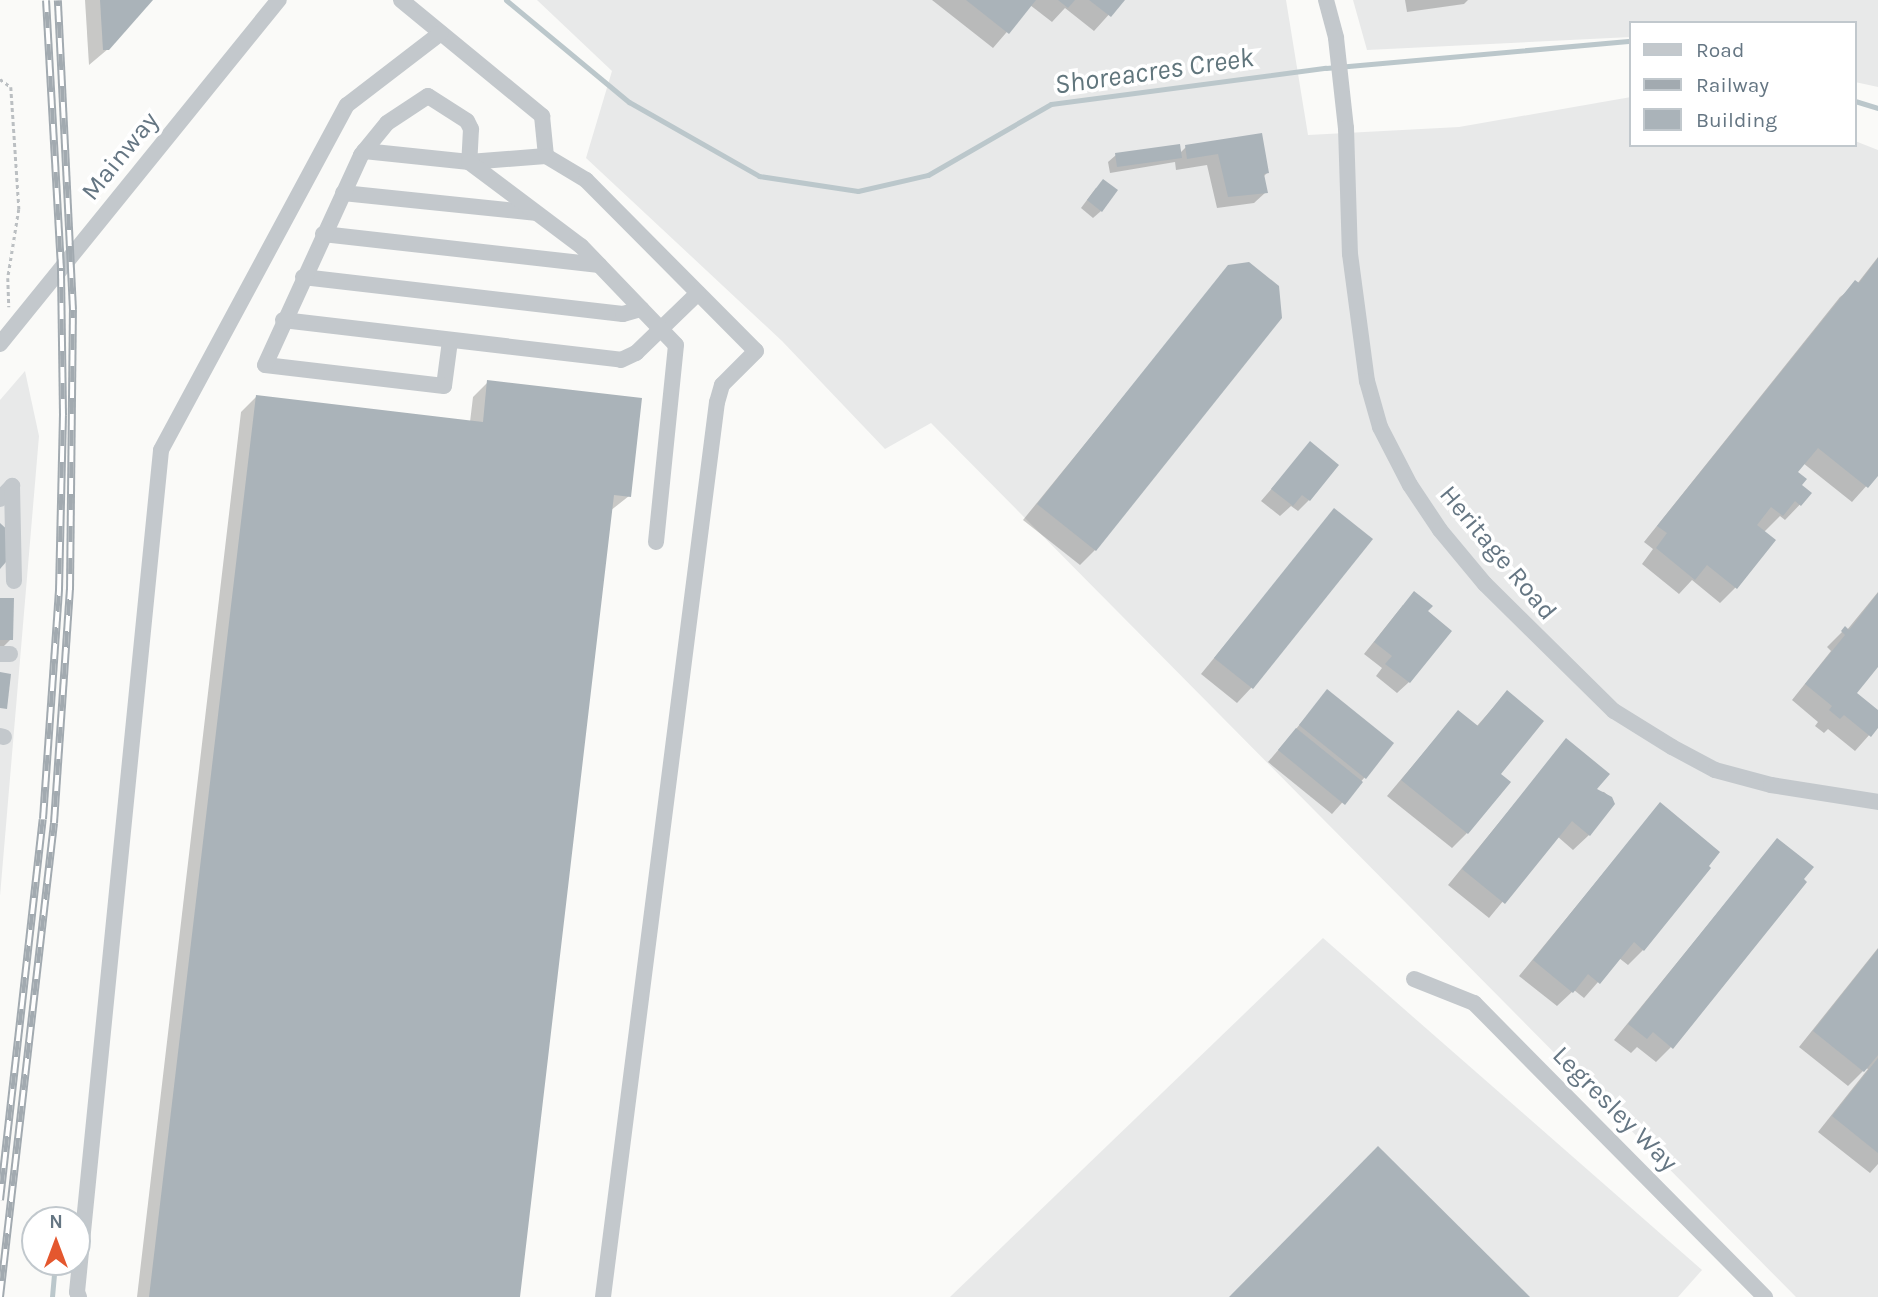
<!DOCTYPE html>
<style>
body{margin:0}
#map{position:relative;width:1878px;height:1297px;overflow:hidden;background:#fafaf8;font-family:Karla,sans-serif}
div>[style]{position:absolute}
.built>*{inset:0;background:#e8e9e9}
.shadow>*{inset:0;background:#0003}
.stream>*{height:5px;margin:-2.5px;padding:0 2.5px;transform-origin:2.5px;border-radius:2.5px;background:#bbc7cb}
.building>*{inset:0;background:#aab3b9}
.path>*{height:2.5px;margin-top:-1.25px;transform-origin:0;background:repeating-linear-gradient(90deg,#bbbfc2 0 3.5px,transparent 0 7px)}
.minor>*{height:16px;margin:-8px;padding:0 8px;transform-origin:8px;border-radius:8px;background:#c3c8cc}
.rail>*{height:8px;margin-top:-4px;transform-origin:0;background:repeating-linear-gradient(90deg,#fff 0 16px,#a2aab0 0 32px);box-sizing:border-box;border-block:2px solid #a2aab0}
span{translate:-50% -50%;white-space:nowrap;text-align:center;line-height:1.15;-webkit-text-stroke:7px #fff;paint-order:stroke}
.street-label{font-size:26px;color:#657683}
.water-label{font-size:28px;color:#60757c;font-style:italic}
.legend{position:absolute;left:1629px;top:21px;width:228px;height:126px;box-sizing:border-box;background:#fff;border:2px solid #c1c8cd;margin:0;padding:9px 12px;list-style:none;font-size:21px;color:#657683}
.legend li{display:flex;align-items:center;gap:14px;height:35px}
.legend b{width:35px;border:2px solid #c1c8cd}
.north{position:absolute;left:21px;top:1206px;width:70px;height:70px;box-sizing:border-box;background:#fff;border:2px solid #c1c8cd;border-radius:50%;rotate:0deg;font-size:19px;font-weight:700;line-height:28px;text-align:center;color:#657683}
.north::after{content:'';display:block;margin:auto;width:24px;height:32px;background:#e4572e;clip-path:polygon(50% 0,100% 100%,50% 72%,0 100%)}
</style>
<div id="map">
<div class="built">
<i style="clip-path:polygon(537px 0,1286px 0,1308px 135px,1459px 127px,1631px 97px,1631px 145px,1855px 145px,1855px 141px,1878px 150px,1878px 1297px,1796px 1297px,931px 423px,885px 449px,782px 341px,586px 158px,612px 71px)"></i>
<i style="clip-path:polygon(1353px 0,1878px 0,1878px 87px,1855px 82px,1855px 23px,1631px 23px,1631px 37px,1367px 50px)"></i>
<i style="clip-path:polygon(25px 371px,39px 436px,0 896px,0 400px)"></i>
<i style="clip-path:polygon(1323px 938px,1702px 1270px,1678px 1297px,950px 1297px)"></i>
</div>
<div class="shadow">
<i style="clip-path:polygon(85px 0,151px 0,108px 49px,89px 65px)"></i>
<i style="clip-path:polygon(932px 0,1122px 0,1094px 31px,1065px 8px,1052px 22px,1030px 5px,993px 48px)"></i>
<i style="clip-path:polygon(1405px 0,1468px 0,1464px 4px,1407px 12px)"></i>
<i style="clip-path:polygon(1261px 135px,1267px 173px,1263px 177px,1266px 192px,1254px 203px,1217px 208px,1207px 165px,1176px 170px,1175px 162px,1110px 173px,1108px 162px,1116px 155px,1180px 153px,1186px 147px)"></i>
<i style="clip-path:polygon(1096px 188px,1101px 211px,1093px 218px,1081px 208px)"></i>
<i style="clip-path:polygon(1878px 257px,1878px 473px,1852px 502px,1803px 463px,1796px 472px,1800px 485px,1810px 494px,1785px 520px,1780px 516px,1764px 532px,1773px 540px,1735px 588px,1720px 603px,1692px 580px,1679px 594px,1642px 564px,1653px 549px,1644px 542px,1840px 297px,1857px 284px)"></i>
<i style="clip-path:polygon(1229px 267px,1095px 550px,1080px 565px,1023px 520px)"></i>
<i style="clip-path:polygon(488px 382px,629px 496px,610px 511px,518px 1297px,137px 1297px,241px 412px,256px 397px,470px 422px,473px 397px)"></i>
<i style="clip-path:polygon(1310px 444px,1309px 500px,1298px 511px,1291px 506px,1280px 516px,1261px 501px)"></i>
<i style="clip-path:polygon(1335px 510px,1252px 687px,1237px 703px,1201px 674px)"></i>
<i style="clip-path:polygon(1878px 592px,1878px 664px,1854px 693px,1878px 712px,1878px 725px,1855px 751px,1828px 729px,1824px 733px,1815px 726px,1818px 722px,1792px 700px,1831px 651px,1827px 647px,1845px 629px,1847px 630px)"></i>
<i style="clip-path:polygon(0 600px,11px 639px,0 650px)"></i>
<i style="clip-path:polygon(1403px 605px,1426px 611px,1409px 682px,1397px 693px,1376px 676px,1382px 668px,1364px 654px)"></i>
<i style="clip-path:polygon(1327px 692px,1365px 777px,1332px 814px,1268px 762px)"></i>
<i style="clip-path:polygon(1507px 692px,1499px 774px,1467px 833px,1452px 848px,1387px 796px,1458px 712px,1476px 727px)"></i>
<i style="clip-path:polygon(1566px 741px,1594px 791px,1604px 792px,1611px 798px,1589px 835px,1573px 850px,1557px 836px,1489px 918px,1448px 885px)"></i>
<i style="clip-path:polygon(1660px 804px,1643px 950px,1628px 965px,1619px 958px,1584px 998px,1574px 990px,1557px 1006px,1519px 976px)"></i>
<i style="clip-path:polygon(1777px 840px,1671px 1047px,1656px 1062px,1637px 1047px,1631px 1053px,1614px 1040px)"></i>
<i style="clip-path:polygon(1878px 948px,1878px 1164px,1870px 1173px,1818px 1132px,1868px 1069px,1866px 1068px,1848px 1086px,1799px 1047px)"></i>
</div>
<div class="stream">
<i style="left:506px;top:0;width:160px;rotate:39.7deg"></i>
<i style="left:629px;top:102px;width:150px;rotate:29.6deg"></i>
<i style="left:759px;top:176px;width:100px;rotate:8.6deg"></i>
<i style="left:858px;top:191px;width:72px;rotate:-12.9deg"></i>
<i style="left:928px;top:175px;width:142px;rotate:-30deg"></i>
<i style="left:1051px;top:104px;width:277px;rotate:-7.5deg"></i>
<i style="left:1326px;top:68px;width:306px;rotate:-5.1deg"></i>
<i style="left:1855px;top:101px;width:24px;rotate:17deg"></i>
<i style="left:52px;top:1297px;width:35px;rotate:-85deg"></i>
</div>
<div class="building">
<i style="clip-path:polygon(100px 0,153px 0,109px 50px,103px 50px)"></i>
<i style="clip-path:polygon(966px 0,1036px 0,1009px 34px)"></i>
<i style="clip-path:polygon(1058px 0,1075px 0,1068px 8px)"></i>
<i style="clip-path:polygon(1089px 0,1125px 0,1111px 17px)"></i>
<i style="clip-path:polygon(1262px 133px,1269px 173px,1264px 174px,1268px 193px,1228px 197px,1218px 154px,1187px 159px,1185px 145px)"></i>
<i style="clip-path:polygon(1180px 144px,1182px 158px,1117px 167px,1115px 153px)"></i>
<i style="clip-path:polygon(1103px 179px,1118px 190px,1102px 212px,1087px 200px)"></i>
<i style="clip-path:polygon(1878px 258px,1878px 476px,1868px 488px,1818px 448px,1798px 472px,1807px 479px,1802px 485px,1812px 493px,1801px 506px,1795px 501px,1783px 516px,1771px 507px,1757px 525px,1776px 540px,1737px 589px,1707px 565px,1695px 580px,1656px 548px,1667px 533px,1657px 526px,1855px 280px,1859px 283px)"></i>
<i style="clip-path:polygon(1249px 262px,1279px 286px,1282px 318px,1096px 551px,1037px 504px,1228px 265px)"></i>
<i style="clip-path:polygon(487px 380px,642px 398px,631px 497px,614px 495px,520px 1297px,149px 1297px,256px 395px,483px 422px)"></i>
<i style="clip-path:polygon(1310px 441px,1339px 465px,1310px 501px,1302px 495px,1293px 506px,1271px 489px)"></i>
<i style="clip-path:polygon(1334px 508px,1373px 539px,1253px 689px,1214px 658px)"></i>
<i style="clip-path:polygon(0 523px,12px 534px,12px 555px,0 569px)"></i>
<i style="clip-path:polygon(1414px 591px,1433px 606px,1428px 611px,1452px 631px,1410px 683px,1385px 664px,1392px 656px,1374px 642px)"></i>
<i style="clip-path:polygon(1878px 593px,1878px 667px,1857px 693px,1878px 710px,1878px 728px,1871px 737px,1844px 715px,1840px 719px,1829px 710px,1832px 706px,1805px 684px,1845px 635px,1841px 631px,1845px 626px,1849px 630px)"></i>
<i style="clip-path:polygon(0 598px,14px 598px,13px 640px,0 640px)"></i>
<i style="clip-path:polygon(0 672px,11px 674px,7px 709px,0 708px)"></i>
<i style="clip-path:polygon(1327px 689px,1394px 743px,1366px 779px,1299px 725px)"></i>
<i style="clip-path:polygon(1507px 690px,1544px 721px,1501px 774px,1511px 782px,1468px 834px,1401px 780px,1458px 710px,1478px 726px)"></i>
<i style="clip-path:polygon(1296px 728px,1363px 782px,1345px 805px,1278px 750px)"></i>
<i style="clip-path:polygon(1566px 738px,1610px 774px,1597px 789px,1612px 797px,1615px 804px,1590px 836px,1572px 821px,1505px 904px,1462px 869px)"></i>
<i style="clip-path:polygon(1660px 802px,1720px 852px,1709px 866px,1711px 868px,1644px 951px,1634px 942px,1600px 984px,1588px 974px,1573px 993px,1533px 960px)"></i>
<i style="clip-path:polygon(1777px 838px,1814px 867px,1804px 879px,1807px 882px,1673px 1049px,1653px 1032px,1647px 1039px,1628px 1024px)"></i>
<i style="clip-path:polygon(1878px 949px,1878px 1055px,1864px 1072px,1813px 1031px)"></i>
<i style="clip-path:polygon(1878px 1058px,1878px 1153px,1832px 1116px)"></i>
<i style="clip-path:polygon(1378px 1146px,1530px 1297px,1229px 1297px)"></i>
</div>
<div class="path">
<i style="left:0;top:79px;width:14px;rotate:36deg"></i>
<i style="left:11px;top:87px;width:122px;rotate:86.2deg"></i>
<i style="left:19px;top:209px;width:70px;rotate:99.1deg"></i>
<i style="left:8px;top:278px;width:29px;rotate:88deg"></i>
</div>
<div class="minor">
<i style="left:401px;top:0;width:183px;rotate:39.4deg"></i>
<i style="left:542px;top:116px;width:40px;rotate:84.3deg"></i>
<i style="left:1326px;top:0;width:39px;rotate:75deg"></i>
<i style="left:1336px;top:38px;width:91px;rotate:83.7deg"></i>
<i style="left:1346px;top:128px;width:126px;rotate:88.2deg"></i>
<i style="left:1350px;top:254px;width:128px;rotate:82.4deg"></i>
<i style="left:1367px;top:381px;width:48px;rotate:74.2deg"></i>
<i style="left:1380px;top:427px;width:65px;rotate:62.7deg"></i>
<i style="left:1410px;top:485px;width:54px;rotate:56.3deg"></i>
<i style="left:1440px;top:530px;width:70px;rotate:50.2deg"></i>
<i style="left:1485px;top:584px;width:181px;rotate:44.6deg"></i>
<i style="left:1614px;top:711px;width:68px;rotate:31.8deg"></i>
<i style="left:1672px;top:747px;width:49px;rotate:28.1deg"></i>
<i style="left:1715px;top:770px;width:58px;rotate:15deg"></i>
<i style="left:1771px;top:785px;width:108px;rotate:9deg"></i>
<i style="left:364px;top:151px;width:106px;rotate:6deg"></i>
<i style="left:469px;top:162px;width:77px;rotate:-4.5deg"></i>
<i style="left:546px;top:156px;width:47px;rotate:31deg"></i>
<i style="left:586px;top:180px;width:241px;rotate:45.2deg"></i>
<i style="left:756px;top:351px;width:48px;rotate:135deg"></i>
<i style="left:722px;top:385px;width:18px;rotate:106deg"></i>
<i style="left:717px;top:402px;width:902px;rotate:97.26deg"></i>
<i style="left:343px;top:193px;width:193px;rotate:5.9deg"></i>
<i style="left:323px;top:234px;width:278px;rotate:6.4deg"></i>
<i style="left:303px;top:277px;width:322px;rotate:6.6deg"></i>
<i style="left:623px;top:314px;width:19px;rotate:-16deg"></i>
<i style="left:283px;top:320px;width:340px;rotate:6.7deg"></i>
<i style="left:621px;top:360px;width:17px;rotate:-25deg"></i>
<i style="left:636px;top:353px;width:86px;rotate:-44.1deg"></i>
<i style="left:450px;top:341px;width:45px;rotate:97.6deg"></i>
<i style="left:444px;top:386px;width:180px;rotate:-173.3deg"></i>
<i style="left:265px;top:365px;width:231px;rotate:-65.4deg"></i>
<i style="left:361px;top:155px;width:41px;rotate:-50.9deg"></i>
<i style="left:387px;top:123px;width:49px;rotate:-33.4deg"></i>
<i style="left:428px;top:96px;width:46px;rotate:32.7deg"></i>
<i style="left:467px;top:121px;width:9px;rotate:63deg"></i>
<i style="left:471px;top:129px;width:33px;rotate:93deg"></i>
<i style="left:469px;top:162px;width:140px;rotate:36.9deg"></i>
<i style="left:581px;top:246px;width:137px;rotate:46.2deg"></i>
<i style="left:676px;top:345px;width:198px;rotate:95.8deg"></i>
<i style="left:0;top:344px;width:443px;rotate:-51deg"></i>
<i style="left:0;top:499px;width:18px;rotate:-47deg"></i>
<i style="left:12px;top:486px;width:95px;rotate:88.8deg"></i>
<i style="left:0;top:654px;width:10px"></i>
<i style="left:0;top:736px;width:4px;rotate:14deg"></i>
<i style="left:1414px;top:979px;width:65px;rotate:21.8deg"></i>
<i style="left:1474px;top:1003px;width:414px;rotate:45.3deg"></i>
<i style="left:79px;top:1297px;width:5px;rotate:-112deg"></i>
<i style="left:77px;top:1292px;width:846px;rotate:-84.3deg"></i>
<i style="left:161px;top:450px;width:392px;rotate:-61.7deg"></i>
<i style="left:347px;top:105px;width:118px;rotate:-37.5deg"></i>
</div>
<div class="rail">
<i style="left:0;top:1200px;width:383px;rotate:-83.6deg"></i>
<i style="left:43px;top:819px;width:230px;rotate:-86deg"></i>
<i style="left:59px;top:590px;width:175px;rotate:-88.7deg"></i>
<i style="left:63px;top:415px;width:147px;rotate:-90.8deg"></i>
<i style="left:61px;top:268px;width:268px;rotate:-93.2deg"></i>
<i style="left:0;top:1297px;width:477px;rotate:-83.5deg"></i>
<i style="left:54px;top:823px;width:234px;rotate:-86.1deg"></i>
<i style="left:70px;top:590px;width:280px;rotate:-89.4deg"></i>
<i style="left:73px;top:310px;width:310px;rotate:-92.8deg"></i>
</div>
<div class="street-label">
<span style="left:120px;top:156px;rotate:-51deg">Mainway</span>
<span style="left:1498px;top:553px;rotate:50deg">Heritage Road</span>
<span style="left:1615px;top:1109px;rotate:45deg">Legresley Way</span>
</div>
<div class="water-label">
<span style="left:1154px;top:71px;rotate:-8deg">Shoreacres Creek</span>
</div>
<ul class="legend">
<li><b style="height:9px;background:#c3c8cc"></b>Road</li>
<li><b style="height:9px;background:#a2aab0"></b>Railway</li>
<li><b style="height:19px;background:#aab3b9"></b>Building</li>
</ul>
<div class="north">N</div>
</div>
